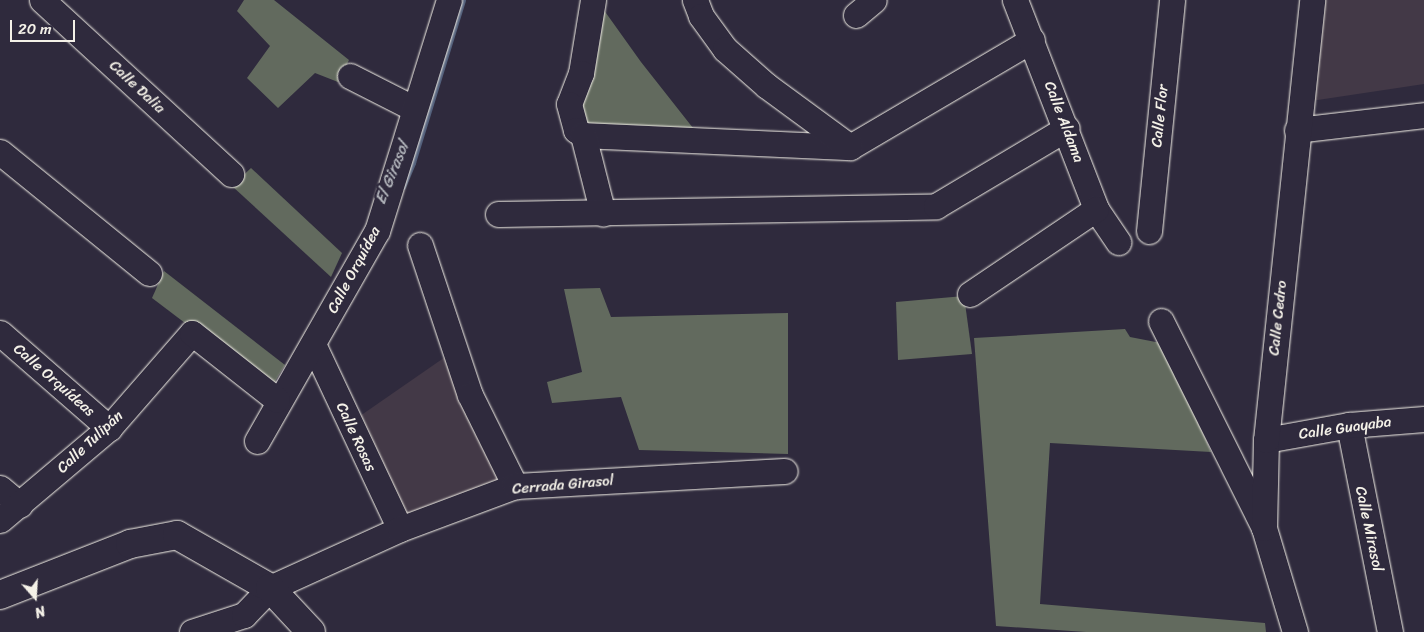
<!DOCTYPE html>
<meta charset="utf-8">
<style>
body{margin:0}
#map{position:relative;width:1424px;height:632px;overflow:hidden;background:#2f2a3d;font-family:Sriracha,sans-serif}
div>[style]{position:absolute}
.built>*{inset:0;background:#433947}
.green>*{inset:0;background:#626a5e}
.stream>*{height:6px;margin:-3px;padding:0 3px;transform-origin:3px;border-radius:3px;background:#515e7a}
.roads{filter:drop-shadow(0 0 1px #f4f1e8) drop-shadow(0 0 1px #f4f1e8)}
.street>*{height:25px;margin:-12.5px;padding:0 12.5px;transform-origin:12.5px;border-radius:12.5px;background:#2f2a3d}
.secondary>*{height:28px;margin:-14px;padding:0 14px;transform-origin:14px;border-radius:14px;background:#2f2a3d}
span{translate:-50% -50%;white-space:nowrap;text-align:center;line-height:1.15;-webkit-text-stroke:5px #2f2a3d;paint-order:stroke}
.street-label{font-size:15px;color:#f4f1e8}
.water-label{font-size:16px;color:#b3b6bc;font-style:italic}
.north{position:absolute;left:10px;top:572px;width:50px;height:50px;-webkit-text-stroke:4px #2f2a3d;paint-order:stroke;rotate:161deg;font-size:14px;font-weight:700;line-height:20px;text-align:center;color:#f4f1e8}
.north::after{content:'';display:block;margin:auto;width:18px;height:22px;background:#f4f1e8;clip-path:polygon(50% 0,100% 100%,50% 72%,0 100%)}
.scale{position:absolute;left:10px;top:20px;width:65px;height:22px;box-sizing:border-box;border:2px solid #f4f1e8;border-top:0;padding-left:6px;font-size:15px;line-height:18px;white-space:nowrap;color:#f4f1e8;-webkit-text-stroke:4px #2f2a3d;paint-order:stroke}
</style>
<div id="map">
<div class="built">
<i style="clip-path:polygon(1325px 0,1424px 0,1424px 84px,1311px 101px)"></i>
<i style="clip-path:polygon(448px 355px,501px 478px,406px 517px,360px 416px)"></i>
</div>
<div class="green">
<i style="clip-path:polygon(244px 0,274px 0,349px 60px,338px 82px,315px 73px,278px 108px,247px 78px,270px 46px,237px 11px)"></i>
<i style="clip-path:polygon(601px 6px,641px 62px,693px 128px,583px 128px,573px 105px)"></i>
<i style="clip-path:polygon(251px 168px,342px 253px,331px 277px,232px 186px)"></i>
<i style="clip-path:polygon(164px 271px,285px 365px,271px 388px,152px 298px)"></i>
<i style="clip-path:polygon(600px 288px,611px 317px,788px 313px,788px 454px,639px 450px,621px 397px,552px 403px,547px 382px,582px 372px,564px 289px)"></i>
<i style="clip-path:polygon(964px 296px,972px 354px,898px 360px,896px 302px)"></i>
<i style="clip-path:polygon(1125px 329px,1130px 337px,1166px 344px,1211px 452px,1050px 443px,1040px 604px,1265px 623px,1266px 632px,1086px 632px,996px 626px,974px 338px)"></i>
</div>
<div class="stream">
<i style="left:403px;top:187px;width:26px;rotate:-67deg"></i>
<i style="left:413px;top:163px;width:170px;rotate:-72.9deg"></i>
</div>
<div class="roads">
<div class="street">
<i style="left:42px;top:0;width:257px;rotate:42.6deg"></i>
<i style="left:593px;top:0;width:74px;rotate:99.3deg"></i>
<i style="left:581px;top:73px;width:33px;rotate:111deg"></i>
<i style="left:569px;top:104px;width:27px;rotate:75deg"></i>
<i style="left:576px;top:130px;width:9px;rotate:36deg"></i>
<i style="left:583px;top:135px;width:267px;rotate:2.6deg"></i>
<i style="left:850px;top:147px;width:211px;rotate:-30.5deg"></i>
<i style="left:695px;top:0;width:17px;rotate:69deg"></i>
<i style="left:701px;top:16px;width:41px;rotate:54deg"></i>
<i style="left:725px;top:49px;width:56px;rotate:41.4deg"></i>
<i style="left:767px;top:86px;width:103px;rotate:36.3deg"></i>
<i style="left:1015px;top:0;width:224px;rotate:68.8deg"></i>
<i style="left:1096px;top:209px;width:40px;rotate:56deg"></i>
<i style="left:856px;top:15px;width:23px;rotate:-40deg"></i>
<i style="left:350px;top:76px;width:71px;rotate:26.9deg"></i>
<i style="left:1297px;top:130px;width:128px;rotate:-6.7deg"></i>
<i style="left:583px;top:135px;width:81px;rotate:75.8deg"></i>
<i style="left:0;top:152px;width:192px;rotate:39.1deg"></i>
<i style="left:498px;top:214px;width:438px;rotate:-1deg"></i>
<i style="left:936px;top:206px;width:152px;rotate:-30.8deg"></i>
<i style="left:1149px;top:231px;width:232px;rotate:-84.3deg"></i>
<i style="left:420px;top:245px;width:158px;rotate:71.6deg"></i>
<i style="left:470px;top:395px;width:102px;rotate:63.7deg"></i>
<i style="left:970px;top:294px;width:152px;rotate:-34deg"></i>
<i style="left:1161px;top:321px;width:229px;rotate:63.5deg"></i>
<i style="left:0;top:333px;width:145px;rotate:41.1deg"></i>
<i style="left:313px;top:344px;width:204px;rotate:64.8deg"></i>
<i style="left:1349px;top:425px;width:211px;rotate:78.8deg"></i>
<i style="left:1266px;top:440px;width:84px;rotate:-10.2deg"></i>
<i style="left:1349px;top:425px;width:75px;rotate:-4.6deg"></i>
<i style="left:257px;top:441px;width:242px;rotate:-60.3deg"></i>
<i style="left:377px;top:231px;width:242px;rotate:-72.7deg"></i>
<i style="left:0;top:488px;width:26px;rotate:40deg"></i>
<i style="left:0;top:520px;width:143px;rotate:-40.2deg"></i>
<i style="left:109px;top:428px;width:126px;rotate:-48.9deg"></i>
<i style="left:192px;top:333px;width:108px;rotate:38.2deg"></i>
<i style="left:192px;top:632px;width:55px;rotate:-18.1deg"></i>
<i style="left:244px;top:615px;width:37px;rotate:-46deg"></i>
<i style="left:270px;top:588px;width:143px;rotate:-24.4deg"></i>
<i style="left:400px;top:529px;width:123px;rotate:-20.5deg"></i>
<i style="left:515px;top:486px;width:270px;rotate:-3.2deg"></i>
<i style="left:1295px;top:632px;width:109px;rotate:-106.6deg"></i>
<i style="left:1264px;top:528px;width:88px;rotate:-88.7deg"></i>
<i style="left:1266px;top:440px;width:442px;rotate:-84deg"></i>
</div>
<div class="secondary">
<i style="left:0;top:595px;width:140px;rotate:-21.4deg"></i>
<i style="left:130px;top:544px;width:48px;rotate:-10.8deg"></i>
<i style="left:177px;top:535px;width:107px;rotate:29.7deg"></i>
<i style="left:270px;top:588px;width:60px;rotate:47deg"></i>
</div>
</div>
<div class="street-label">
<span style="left:137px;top:87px;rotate:43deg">Calle Dalia</span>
<span style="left:1160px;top:116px;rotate:-84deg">Calle Flor</span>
<span style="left:1064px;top:122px;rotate:69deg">Calle Aldama</span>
<span style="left:354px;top:270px;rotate:-62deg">Calle Orquídea</span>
<span style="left:1278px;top:318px;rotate:-84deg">Calle Cedro</span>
<span style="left:54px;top:380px;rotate:41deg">Calle Orquídeas</span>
<span style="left:1345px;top:428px;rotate:-8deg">Calle Guayaba</span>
<span style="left:356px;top:437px;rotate:65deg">Calle Rosas</span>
<span style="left:90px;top:442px;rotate:-43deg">Calle Tulipán</span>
<span style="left:563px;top:485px;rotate:-5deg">Cerrada Girasol</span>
<span style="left:1369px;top:529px;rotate:78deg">Calle Mirasol</span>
</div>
<div class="water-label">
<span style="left:392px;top:173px;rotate:-68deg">El Girasol</span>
</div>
<div class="north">N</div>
<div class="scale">20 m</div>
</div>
